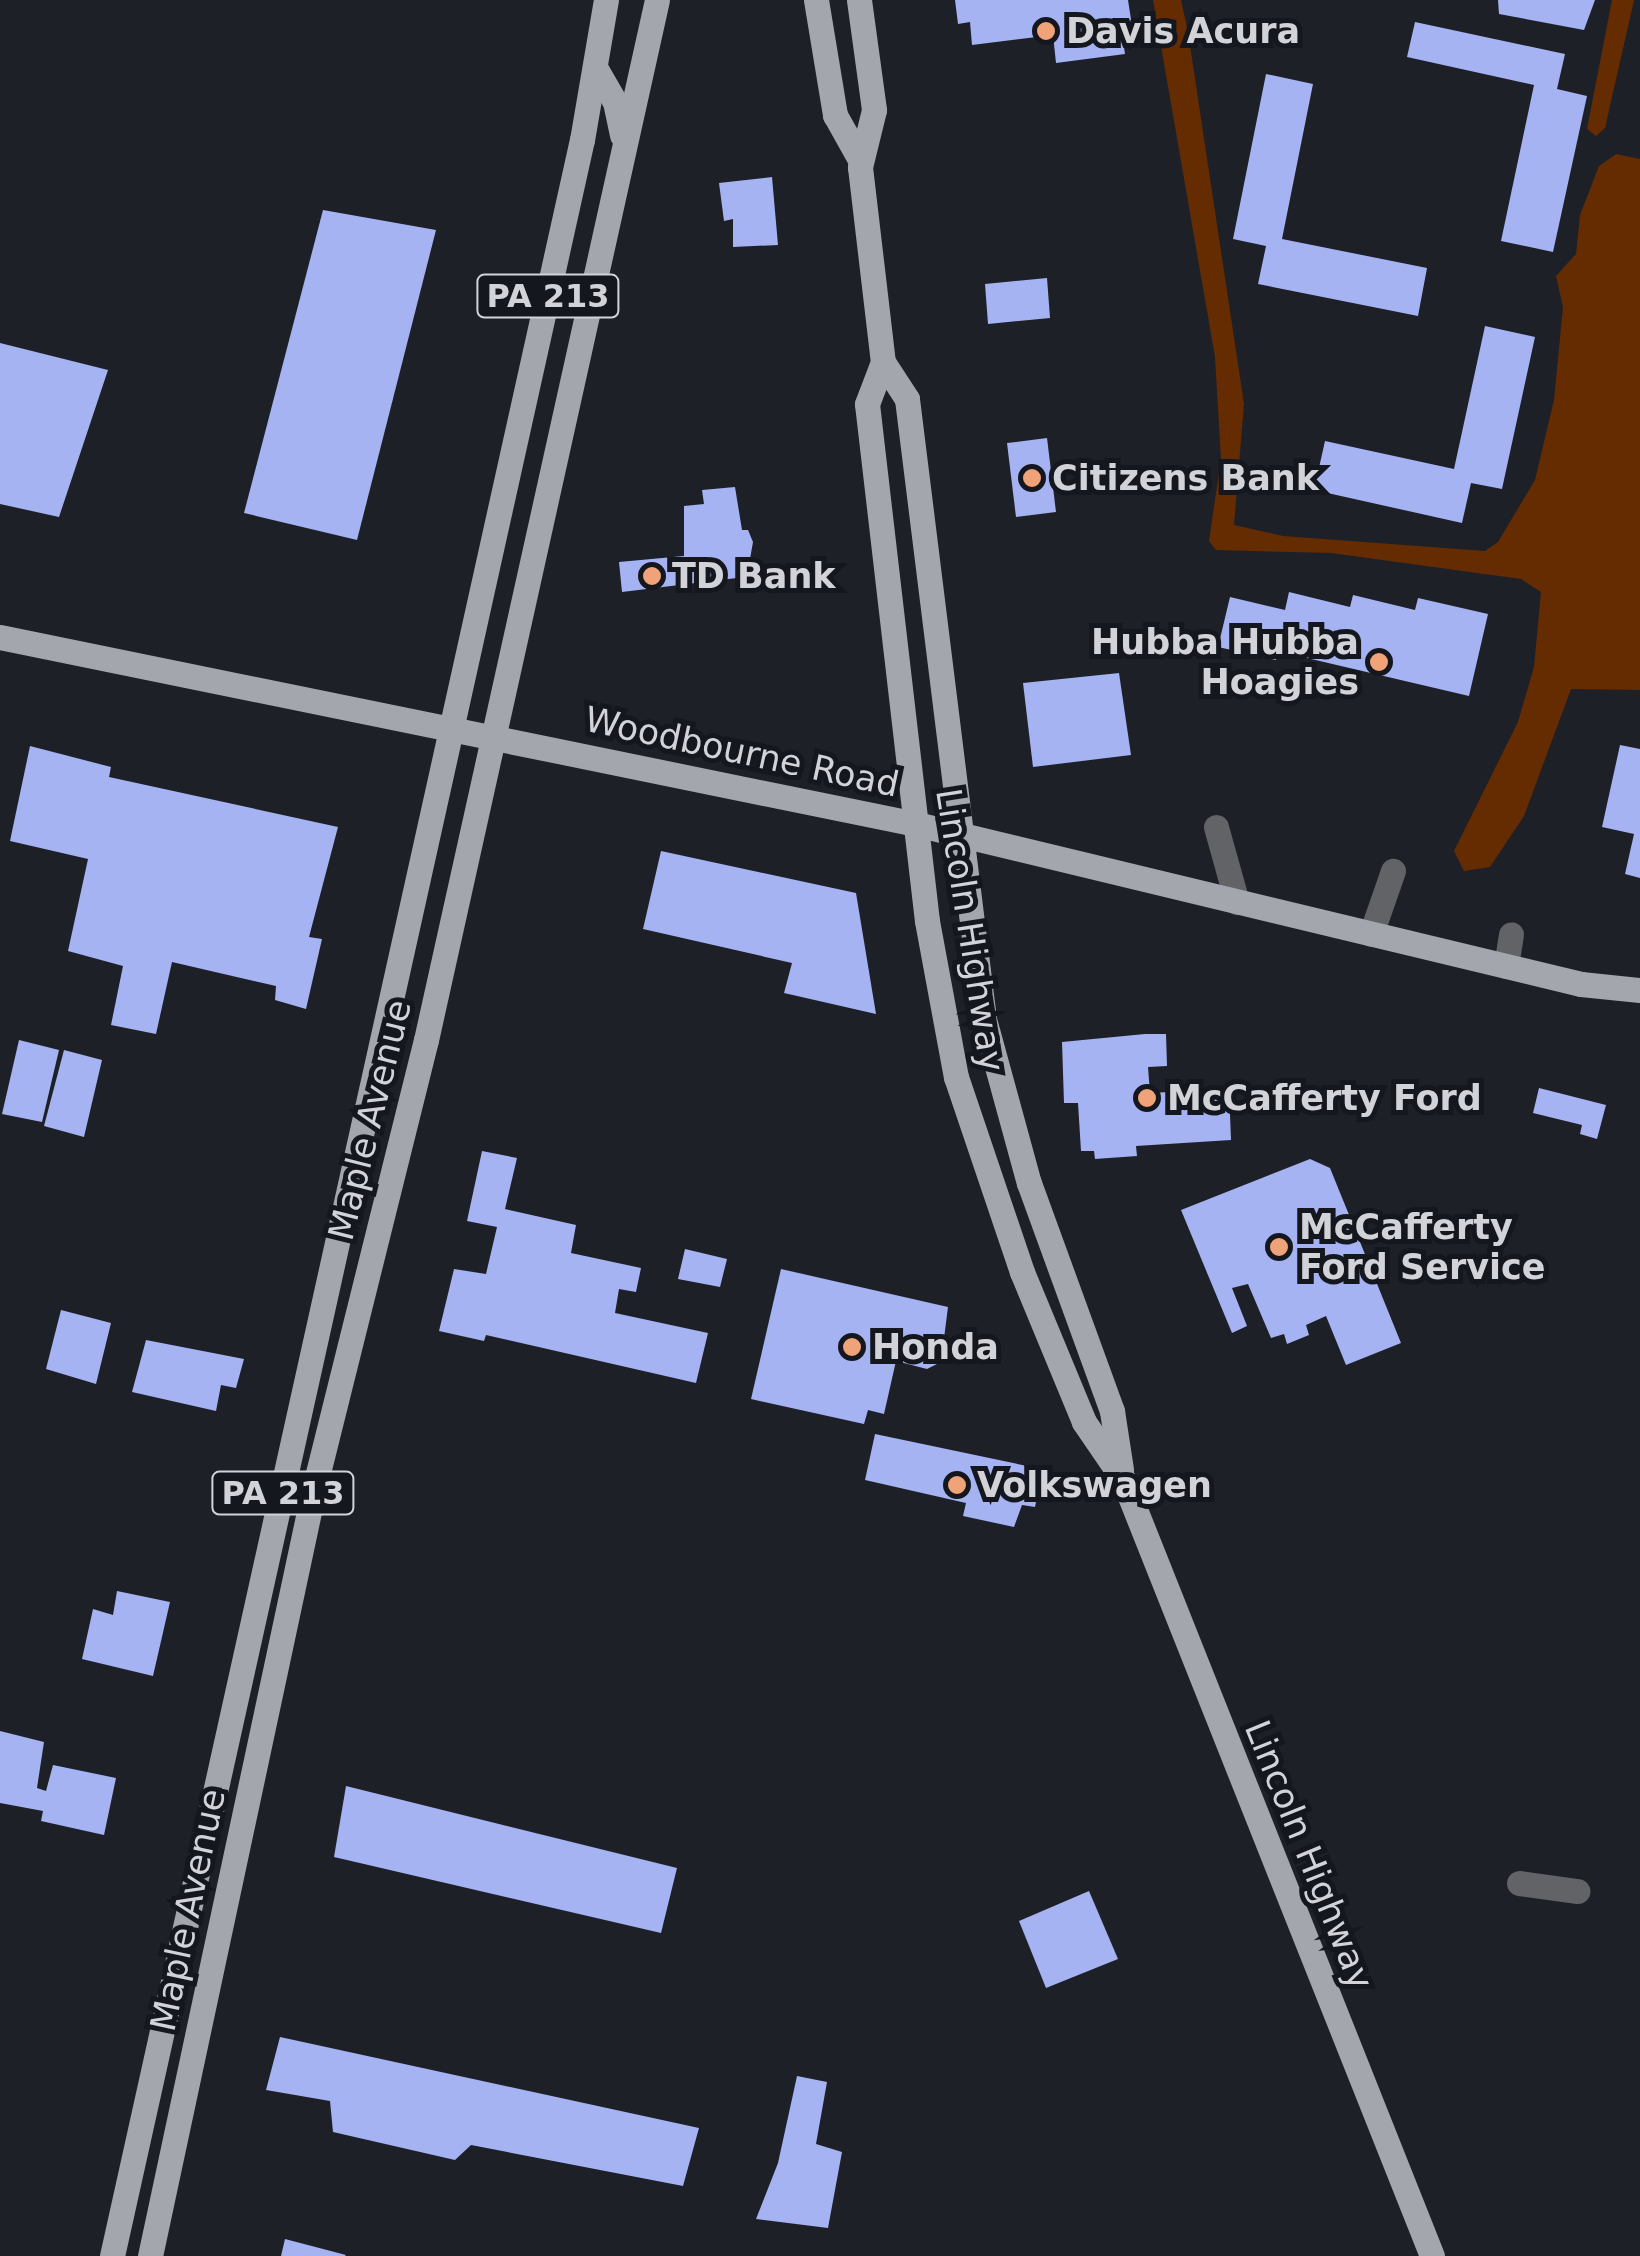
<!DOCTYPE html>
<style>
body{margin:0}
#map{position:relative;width:1640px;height:2256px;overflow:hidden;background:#1e2027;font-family:"DejaVu Sans",sans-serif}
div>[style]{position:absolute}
.green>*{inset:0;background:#652c02}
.building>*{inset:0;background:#a5b3f3}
.minor>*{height:25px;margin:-12.5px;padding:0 12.5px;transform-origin:12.5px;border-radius:12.5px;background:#626367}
.major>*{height:25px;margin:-12.5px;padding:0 12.5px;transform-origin:12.5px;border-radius:12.5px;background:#a4a6ae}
.dots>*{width:28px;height:28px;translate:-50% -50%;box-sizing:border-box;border:5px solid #15171e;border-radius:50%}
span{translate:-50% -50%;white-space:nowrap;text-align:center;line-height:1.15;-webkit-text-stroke:10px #15171e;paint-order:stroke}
.shield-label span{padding:2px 8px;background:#15171e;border:2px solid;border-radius:8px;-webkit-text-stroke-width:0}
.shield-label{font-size:32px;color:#d2d3d8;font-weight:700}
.poi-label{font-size:35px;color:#d2d3d8;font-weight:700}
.left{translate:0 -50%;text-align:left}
.right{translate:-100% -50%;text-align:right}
.street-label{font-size:35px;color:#d2d3d8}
</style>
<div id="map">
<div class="green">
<i style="clip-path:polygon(1153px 0,1181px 0,1188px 32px,1244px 404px,1234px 525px,1283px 536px,1485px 551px,1498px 542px,1535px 480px,1554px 400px,1563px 307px,1556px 276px,1576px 254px,1580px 215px,1599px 166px,1616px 154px,1640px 159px,1640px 690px,1571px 689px,1524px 816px,1490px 867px,1464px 871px,1454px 851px,1518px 722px,1534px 667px,1541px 592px,1521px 579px,1331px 553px,1216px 550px,1209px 541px,1221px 459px,1215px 357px)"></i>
<i style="clip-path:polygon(1612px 0,1634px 0,1605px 128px,1596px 136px,1587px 129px)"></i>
</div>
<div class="building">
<i style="clip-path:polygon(955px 0,1128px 0,1132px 26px,1121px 28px,1125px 54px,1056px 63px,1053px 35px,972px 45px,970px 22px,958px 24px)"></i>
<i style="clip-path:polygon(1498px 0,1595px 0,1584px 30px,1499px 14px)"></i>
<i style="clip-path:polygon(1415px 22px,1565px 54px,1557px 89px,1587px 96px,1553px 252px,1501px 241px,1534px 85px,1407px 57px)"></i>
<i style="clip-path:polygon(1266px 74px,1313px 84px,1282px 239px,1427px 268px,1418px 316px,1258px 284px,1266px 246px,1233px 239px)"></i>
<i style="clip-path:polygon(772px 177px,778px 245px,733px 247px,733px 219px,724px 221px,719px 183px)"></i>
<i style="clip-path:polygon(323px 210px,436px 230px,357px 540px,244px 513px)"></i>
<i style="clip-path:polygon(1047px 278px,1050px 318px,988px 324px,985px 284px)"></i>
<i style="clip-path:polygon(1485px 326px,1535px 337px,1502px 489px,1471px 483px,1462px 523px,1314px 490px,1325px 441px,1454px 469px)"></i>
<i style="clip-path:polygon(0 343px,108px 370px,59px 517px,0 504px)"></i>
<i style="clip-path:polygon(1047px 438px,1056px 512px,1016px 517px,1007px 443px)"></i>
<i style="clip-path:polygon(735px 487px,742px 530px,748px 530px,753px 542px,750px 559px,743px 560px,745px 577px,622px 592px,619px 562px,684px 556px,684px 506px,704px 504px,702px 490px)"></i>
<i style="clip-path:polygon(1289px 592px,1350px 607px,1353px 595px,1415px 610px,1418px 598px,1488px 614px,1469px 696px,1277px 651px,1276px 660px,1218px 647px,1230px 597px,1285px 610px)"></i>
<i style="clip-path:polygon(1119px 673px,1131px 755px,1033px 767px,1023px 683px)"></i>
<i style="clip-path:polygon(1620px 745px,1640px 749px,1640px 878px,1625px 874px,1634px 834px,1602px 827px)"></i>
<i style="clip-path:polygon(30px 746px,111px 767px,109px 777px,338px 827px,309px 937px,322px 939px,306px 1009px,275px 1000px,276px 986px,172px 962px,156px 1034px,111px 1025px,123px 966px,68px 951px,88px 859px,10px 841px)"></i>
<i style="clip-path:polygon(661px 851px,856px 893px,876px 1014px,784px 993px,792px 963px,643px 929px)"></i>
<i style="clip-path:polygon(1145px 1034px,1166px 1034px,1167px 1066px,1148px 1067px,1150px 1093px,1229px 1089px,1231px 1140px,1136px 1146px,1137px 1156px,1095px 1159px,1094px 1151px,1081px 1151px,1078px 1103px,1064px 1103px,1062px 1042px)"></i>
<i style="clip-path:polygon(19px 1040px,59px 1050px,42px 1122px,2px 1114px)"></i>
<i style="clip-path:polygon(64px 1050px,102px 1060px,84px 1137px,44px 1126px)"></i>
<i style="clip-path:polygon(1539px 1088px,1606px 1105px,1597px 1139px,1580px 1134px,1582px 1125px,1533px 1113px)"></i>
<i style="clip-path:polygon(482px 1151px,517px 1158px,505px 1209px,576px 1225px,571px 1253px,641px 1268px,636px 1292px,619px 1289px,615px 1313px,708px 1333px,696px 1383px,486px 1335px,484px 1341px,439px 1331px,454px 1269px,486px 1274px,497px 1227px,467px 1221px)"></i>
<i style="clip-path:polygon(1310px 1159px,1330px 1168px,1401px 1343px,1346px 1365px,1326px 1316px,1306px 1325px,1309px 1335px,1287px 1344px,1284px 1334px,1271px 1338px,1248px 1284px,1232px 1288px,1247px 1326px,1232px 1333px,1181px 1210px)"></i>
<i style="clip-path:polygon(685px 1249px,727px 1259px,720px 1287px,678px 1279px)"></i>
<i style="clip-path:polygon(781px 1269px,948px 1307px,941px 1362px,927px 1369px,896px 1361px,884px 1414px,868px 1410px,864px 1424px,751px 1399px)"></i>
<i style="clip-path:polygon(61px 1310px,111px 1323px,96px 1384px,46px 1369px)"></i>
<i style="clip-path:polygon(146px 1340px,244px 1359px,236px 1388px,221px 1385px,216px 1411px,132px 1392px)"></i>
<i style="clip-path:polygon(875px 1434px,1027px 1466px,1026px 1489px,1038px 1492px,1035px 1507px,1022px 1505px,1014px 1527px,963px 1516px,966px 1503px,865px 1480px)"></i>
<i style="clip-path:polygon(117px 1591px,170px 1602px,153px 1676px,82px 1659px,93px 1609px,113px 1615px)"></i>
<i style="clip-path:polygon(0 1731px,44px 1742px,37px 1788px,46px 1791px,53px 1765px,116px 1778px,104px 1835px,41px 1821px,43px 1811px,0 1803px)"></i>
<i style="clip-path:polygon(346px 1786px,677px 1868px,661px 1933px,334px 1857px)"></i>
<i style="clip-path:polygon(1089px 1891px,1118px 1959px,1046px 1988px,1019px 1921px)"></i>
<i style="clip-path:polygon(280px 2037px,699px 2128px,683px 2186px,471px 2145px,455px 2160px,333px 2132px,330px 2101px,266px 2090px)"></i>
<i style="clip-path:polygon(797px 2076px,827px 2082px,816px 2144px,842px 2152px,828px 2228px,756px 2219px,778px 2163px)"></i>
<i style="clip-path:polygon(285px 2239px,346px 2255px,345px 2256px,281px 2256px)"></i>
</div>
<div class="minor">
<i style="left:1216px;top:827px;width:78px;rotate:74.4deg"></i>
<i style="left:1371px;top:934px;width:67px;rotate:-70.8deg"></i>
<i style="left:1506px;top:966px;width:32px;rotate:-81deg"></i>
<i style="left:1519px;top:1883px;width:59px;rotate:7.9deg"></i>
</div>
<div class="major">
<i style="left:816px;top:0;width:117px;rotate:80.6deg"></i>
<i style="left:835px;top:115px;width:49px;rotate:60.8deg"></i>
<i style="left:859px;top:0;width:111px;rotate:82.2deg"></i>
<i style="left:874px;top:110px;width:59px;rotate:103.8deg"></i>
<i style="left:860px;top:167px;width:196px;rotate:83.3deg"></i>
<i style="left:883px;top:362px;width:45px;rotate:110.9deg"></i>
<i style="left:867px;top:404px;width:520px;rotate:83.38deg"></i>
<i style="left:927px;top:921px;width:159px;rotate:79.5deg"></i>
<i style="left:956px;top:1077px;width:206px;rotate:71.3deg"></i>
<i style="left:1022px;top:1272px;width:162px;rotate:67.5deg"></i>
<i style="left:1084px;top:1422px;width:69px;rotate:55.6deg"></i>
<i style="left:1123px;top:1479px;width:836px;rotate:68.31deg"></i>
<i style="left:596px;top:69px;width:38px;rotate:60deg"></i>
<i style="left:615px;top:102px;width:34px;rotate:78deg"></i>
<i style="left:883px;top:362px;width:44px;rotate:57deg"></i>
<i style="left:907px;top:399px;width:625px;rotate:82.92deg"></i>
<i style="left:984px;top:1019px;width:170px;rotate:74.7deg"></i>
<i style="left:1029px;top:1183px;width:243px;rotate:70deg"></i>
<i style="left:1112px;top:1411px;width:59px;rotate:81.2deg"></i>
<i style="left:0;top:637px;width:935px;rotate:11.54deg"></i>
<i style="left:916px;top:824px;width:684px;rotate:13.53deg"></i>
<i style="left:1581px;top:984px;width:59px;rotate:5.8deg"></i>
<i style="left:112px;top:2256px;width:2168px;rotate:-77.48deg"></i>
<i style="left:582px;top:140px;width:142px;rotate:-80.3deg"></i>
<i style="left:150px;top:2256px;width:780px;rotate:-77.94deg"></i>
<i style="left:313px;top:1493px;width:467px;rotate:-76deg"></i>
<i style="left:426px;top:1040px;width:1065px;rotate:-77.48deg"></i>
</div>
<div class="dots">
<i style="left:1046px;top:31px;background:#f0a378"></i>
<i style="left:1032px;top:478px;background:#f0a378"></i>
<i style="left:652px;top:576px;background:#f0a378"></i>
<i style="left:1379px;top:662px;background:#f0a378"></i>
<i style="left:1147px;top:1098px;background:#f0a378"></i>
<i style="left:1279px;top:1247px;background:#f0a378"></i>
<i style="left:852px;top:1347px;background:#f0a378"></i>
<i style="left:957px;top:1485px;background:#f0a378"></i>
</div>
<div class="shield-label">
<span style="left:548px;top:296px">PA 213</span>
<span style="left:283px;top:1493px">PA 213</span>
</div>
<div class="poi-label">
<span class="left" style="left:1066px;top:31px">Davis Acura</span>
<span class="left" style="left:1052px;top:478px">Citizens Bank</span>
<span class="left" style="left:672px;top:576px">TD Bank</span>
<span class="right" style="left:1359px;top:662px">Hubba Hubba<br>Hoagies</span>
<span class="left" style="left:1167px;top:1098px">McCafferty Ford</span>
<span class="left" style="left:1299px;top:1247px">McCafferty<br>Ford Service</span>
<span class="left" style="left:872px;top:1347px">Honda</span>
<span class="left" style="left:977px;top:1485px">Volkswagen</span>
</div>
<div class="street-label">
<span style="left:742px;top:752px;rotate:12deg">Woodbourne Road</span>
<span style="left:970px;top:930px;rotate:81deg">Lincoln Highway</span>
<span style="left:370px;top:1120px;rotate:-76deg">Maple Avenue</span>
<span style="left:1309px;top:1855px;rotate:68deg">Lincoln Highway</span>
<span style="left:188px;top:1910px;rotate:-78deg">Maple Avenue</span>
</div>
</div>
